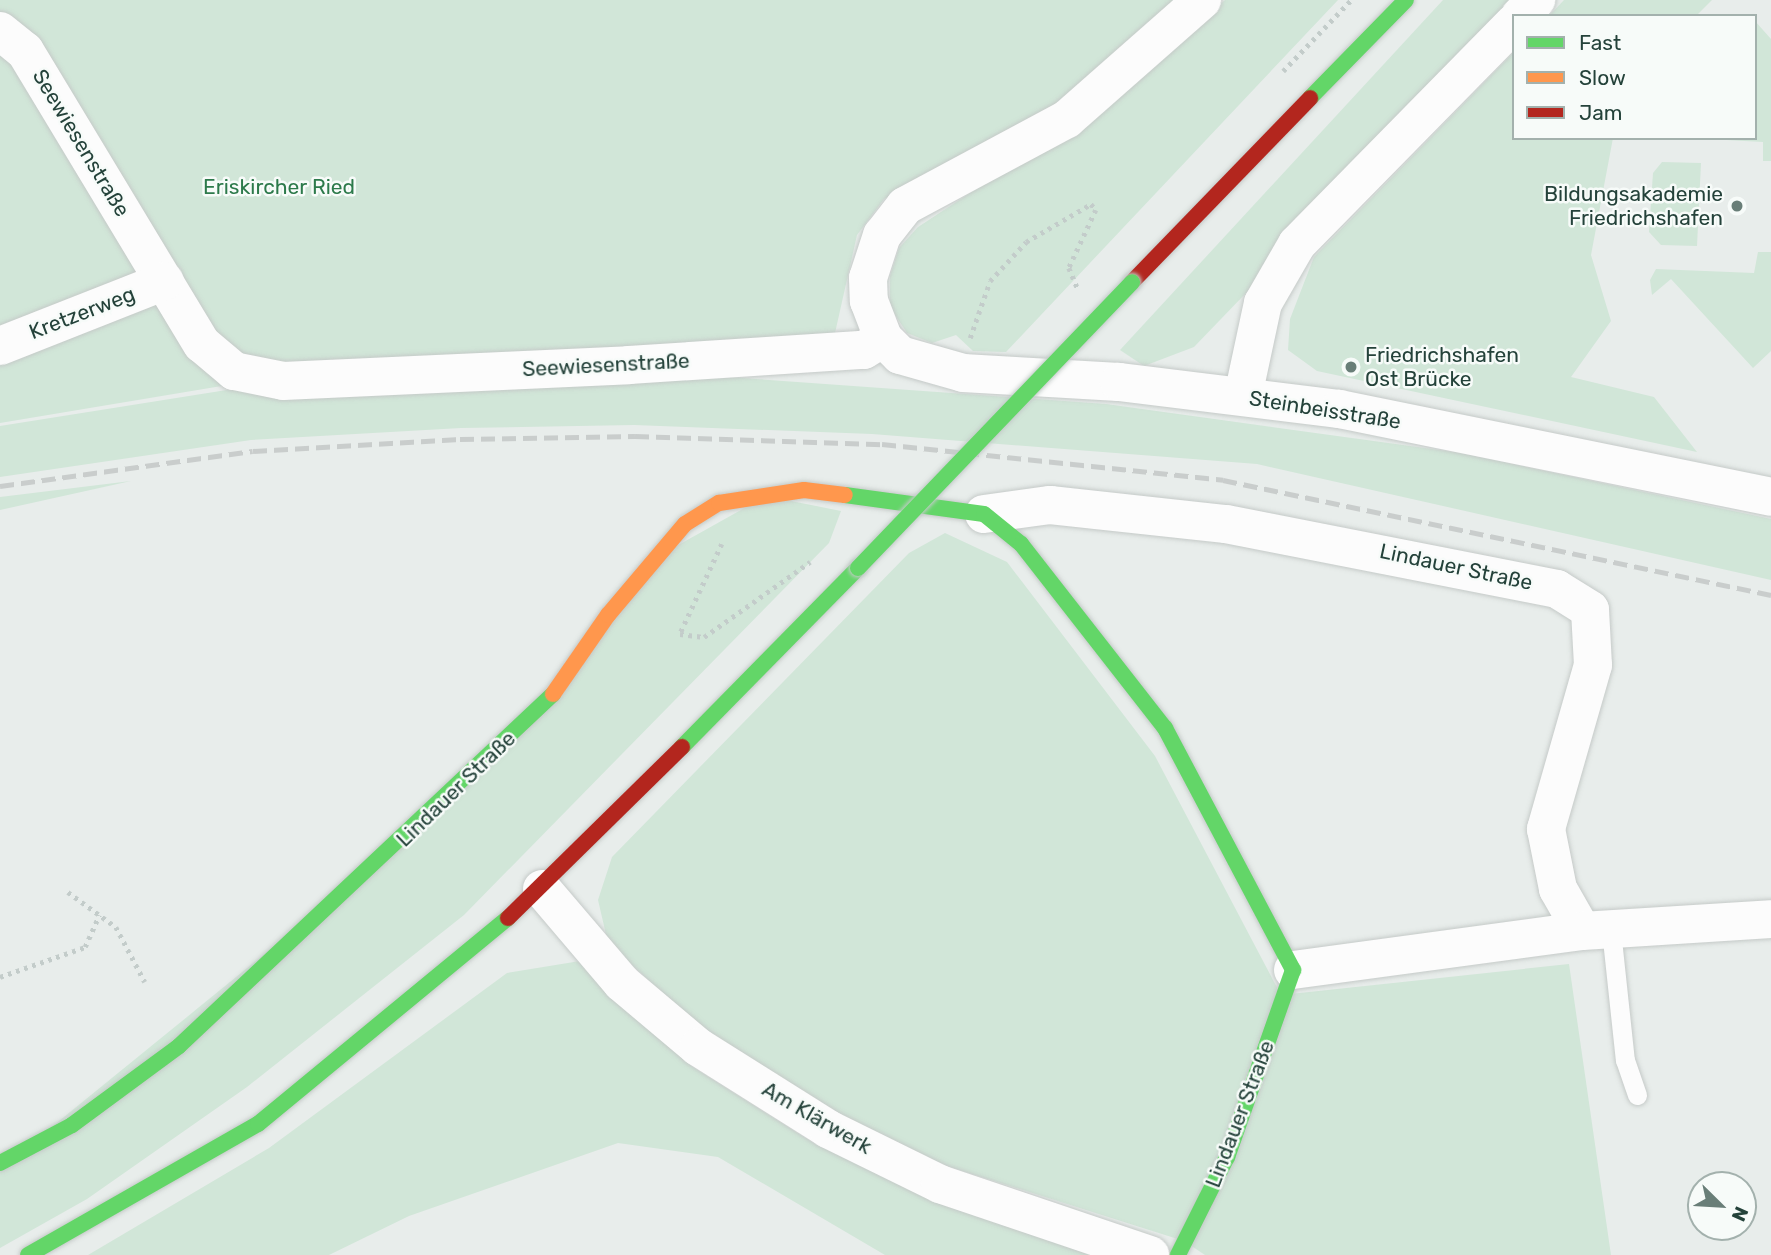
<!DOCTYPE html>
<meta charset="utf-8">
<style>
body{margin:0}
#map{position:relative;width:1771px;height:1255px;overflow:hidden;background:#e8edeb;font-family:Rubik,sans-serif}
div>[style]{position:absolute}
.green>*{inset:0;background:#d1e6d8}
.path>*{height:4.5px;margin-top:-2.25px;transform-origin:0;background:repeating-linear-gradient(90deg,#c3ccca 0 3.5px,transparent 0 8.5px)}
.roads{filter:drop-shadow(0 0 2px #c5cac8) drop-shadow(0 0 2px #c5cac8)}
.lane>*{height:19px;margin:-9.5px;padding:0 9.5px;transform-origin:9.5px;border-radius:9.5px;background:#fcfcfc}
.street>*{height:38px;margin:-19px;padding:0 19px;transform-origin:19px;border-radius:19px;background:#fcfcfc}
.fast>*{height:16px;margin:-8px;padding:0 8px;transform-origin:8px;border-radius:8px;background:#63d668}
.slow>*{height:16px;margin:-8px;padding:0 8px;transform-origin:8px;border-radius:8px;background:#ff974d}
.jam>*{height:16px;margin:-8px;padding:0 8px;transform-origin:8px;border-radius:8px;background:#b3261e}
.rail>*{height:5px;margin-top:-2.5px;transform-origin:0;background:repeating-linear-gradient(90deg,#c9cdcc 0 14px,transparent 0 21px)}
.bridges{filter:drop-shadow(0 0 2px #c3cbc8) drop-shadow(0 0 2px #c3cbc8)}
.fast-bridge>*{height:16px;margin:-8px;padding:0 8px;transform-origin:8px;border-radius:8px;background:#63d668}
.dots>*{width:19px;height:19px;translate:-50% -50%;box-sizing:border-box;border:4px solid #f7fbf9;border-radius:50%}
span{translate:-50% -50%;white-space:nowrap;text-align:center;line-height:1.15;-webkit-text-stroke:5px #f7fbf9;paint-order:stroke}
.street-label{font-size:21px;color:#24423a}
.park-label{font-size:21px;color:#2d7a4b}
.poi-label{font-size:21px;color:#24423a}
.right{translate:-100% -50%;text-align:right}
.left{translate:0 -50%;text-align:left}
.legend{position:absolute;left:1512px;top:14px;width:245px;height:126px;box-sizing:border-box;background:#f7fbf9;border:2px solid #a3b1ad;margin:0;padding:9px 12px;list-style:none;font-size:21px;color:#24423a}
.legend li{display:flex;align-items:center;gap:14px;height:35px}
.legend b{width:35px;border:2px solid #a3b1ad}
.north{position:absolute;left:1687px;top:1171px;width:70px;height:70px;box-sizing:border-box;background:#f7fbf9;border:2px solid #a3b1ad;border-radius:50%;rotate:114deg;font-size:19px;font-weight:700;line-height:28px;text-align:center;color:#24423a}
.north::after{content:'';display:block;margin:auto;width:24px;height:32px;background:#697e78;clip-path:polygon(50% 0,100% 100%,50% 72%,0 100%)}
</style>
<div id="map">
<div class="green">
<i style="clip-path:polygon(0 0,1184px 0,1090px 87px,884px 199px,857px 235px,835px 333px,281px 376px,0 423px)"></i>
<i style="clip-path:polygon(1225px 0,1338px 0,1006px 352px,973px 351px,956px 335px,932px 343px,907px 333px,890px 307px,890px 276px,899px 248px,918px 227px,1122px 94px)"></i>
<i style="clip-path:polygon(1443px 0,1528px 0,1194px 347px,1144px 366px,1120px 350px)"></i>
<i style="clip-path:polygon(1564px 0,1712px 0,1696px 16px,1549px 16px)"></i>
<i style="clip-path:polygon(1755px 21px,1771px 39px,1771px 161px,1763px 161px,1763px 142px,1690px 138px,1755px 138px)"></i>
<i style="clip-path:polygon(1514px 52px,1514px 138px,1613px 138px,1591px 255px,1611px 321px,1571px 377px,1654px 397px,1697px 452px,1317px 371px,1288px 350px,1290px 319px,1314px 257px)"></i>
<i style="clip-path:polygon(1662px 162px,1701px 163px,1697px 246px,1661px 245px,1649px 232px,1653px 173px)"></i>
<i style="clip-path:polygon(1758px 252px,1771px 252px,1771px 351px,1753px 368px,1671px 279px,1652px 295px,1650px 280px,1656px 269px,1754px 273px)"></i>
<i style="clip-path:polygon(631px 370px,1106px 404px,1461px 453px,1771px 519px,1771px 580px,1257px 464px,872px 434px,634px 425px,461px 428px,251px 440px,0 477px,0 426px,233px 389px)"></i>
<i style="clip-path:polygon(131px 481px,0 510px,0 497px)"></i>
<i style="clip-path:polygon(766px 496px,841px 511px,829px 543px,464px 915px,247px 1087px,87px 1199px,0 1248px,0 1169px,460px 795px,664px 553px)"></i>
<i style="clip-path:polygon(945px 533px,1007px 562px,1155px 756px,1281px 995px,1569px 964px,1611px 1255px,1205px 1255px,1184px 1241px,950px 1167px,840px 1122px,713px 1039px,608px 943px,598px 900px,612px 857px,909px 553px)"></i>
<i style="clip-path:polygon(580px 961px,691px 1066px,815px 1144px,1089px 1255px,885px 1255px,718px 1157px,618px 1143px,409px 1216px,329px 1255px,88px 1255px,269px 1148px,507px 973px)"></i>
</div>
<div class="path">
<i style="left:1283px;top:71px;width:98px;rotate:-46.2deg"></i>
<i style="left:970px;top:338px;width:60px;rotate:-70.7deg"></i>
<i style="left:990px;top:281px;width:53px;rotate:-47.3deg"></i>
<i style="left:1026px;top:242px;width:75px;rotate:-30.3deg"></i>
<i style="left:1091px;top:204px;width:8px;rotate:50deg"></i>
<i style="left:1096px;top:210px;width:64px;rotate:115deg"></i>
<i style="left:1069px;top:268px;width:21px;rotate:67deg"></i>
<i style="left:722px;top:544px;width:99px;rotate:115deg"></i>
<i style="left:680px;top:634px;width:24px;rotate:7deg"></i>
<i style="left:704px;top:637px;width:130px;rotate:-35.3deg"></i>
<i style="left:68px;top:892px;width:59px;rotate:36.1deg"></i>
<i style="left:116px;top:927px;width:62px;rotate:62.2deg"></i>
<i style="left:0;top:977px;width:90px;rotate:-19.4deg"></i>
<i style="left:85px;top:947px;width:35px;rotate:-66deg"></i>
</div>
<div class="roads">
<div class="lane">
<i style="left:1611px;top:930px;width:131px;rotate:83.9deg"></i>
<i style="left:1625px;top:1060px;width:37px;rotate:71deg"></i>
</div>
<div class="street">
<i style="left:1202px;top:0;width:180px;rotate:138.6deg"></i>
<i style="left:1067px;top:119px;width:184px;rotate:151.8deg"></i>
<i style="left:905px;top:206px;width:37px;rotate:128deg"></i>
<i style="left:882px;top:235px;width:45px;rotate:108deg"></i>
<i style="left:868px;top:278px;width:23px;rotate:88deg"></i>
<i style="left:869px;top:301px;width:40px;rotate:69deg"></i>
<i style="left:883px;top:338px;width:24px;rotate:45deg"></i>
<i style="left:900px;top:355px;width:66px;rotate:15.9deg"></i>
<i style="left:963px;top:373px;width:156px;rotate:3.3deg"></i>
<i style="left:1119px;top:382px;width:222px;rotate:7deg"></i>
<i style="left:1339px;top:409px;width:441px;rotate:11.5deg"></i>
<i style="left:1520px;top:16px;width:23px;rotate:-45deg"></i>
<i style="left:0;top:31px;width:32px;rotate:39deg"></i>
<i style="left:25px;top:51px;width:342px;rotate:58.9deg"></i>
<i style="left:202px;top:344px;width:42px;rotate:40.2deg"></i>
<i style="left:234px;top:371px;width:50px;rotate:11.5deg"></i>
<i style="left:283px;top:381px;width:346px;rotate:-2.6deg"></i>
<i style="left:629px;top:365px;width:235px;rotate:-3.7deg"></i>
<i style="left:864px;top:350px;width:22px;rotate:-32deg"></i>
<i style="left:0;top:346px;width:177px;rotate:-21.5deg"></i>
<i style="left:1243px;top:396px;width:95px;rotate:-77.9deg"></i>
<i style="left:1263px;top:303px;width:68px;rotate:-60deg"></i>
<i style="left:1297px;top:244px;width:310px;rotate:-45.5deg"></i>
<i style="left:984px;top:514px;width:67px;rotate:-7.8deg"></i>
<i style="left:1050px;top:505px;width:177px;rotate:6.2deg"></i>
<i style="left:1226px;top:524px;width:337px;rotate:11.1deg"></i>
<i style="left:1557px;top:589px;width:39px;rotate:32deg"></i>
<i style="left:1590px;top:610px;width:55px;rotate:86.9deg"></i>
<i style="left:1593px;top:665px;width:171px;rotate:106deg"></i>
<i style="left:1546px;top:829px;width:61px;rotate:78.7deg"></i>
<i style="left:1558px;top:889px;width:48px;rotate:60.3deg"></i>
<i style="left:542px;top:889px;width:123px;rotate:49.6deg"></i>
<i style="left:622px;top:983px;width:99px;rotate:40.1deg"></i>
<i style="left:698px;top:1047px;width:154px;rotate:32.2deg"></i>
<i style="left:828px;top:1129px;width:125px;rotate:26.2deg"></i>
<i style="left:940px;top:1184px;width:222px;rotate:18.7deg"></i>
<i style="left:1293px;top:970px;width:292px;rotate:-7.7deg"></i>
<i style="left:1582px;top:931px;width:189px;rotate:-3.6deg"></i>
</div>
<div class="fast">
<i style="left:1310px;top:98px;width:137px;rotate:-45.6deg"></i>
<i style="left:845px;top:495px;width:140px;rotate:7.8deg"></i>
<i style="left:984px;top:514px;width:48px;rotate:39deg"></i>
<i style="left:1021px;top:544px;width:234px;rotate:52deg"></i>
<i style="left:1165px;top:728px;width:274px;rotate:62.1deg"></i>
<i style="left:1293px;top:970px;width:198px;rotate:109.4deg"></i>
<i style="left:1227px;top:1157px;width:110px;rotate:116.6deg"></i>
<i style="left:682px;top:747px;width:251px;rotate:-45.5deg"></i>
<i style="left:0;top:1163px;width:81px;rotate:-27.8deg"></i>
<i style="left:72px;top:1125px;width:133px;rotate:-36.4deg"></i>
<i style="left:179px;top:1046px;width:514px;rotate:-43.26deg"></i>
<i style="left:28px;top:1255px;width:265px;rotate:-29.7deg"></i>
<i style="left:258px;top:1124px;width:324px;rotate:-39.5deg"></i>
</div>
<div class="slow">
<i style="left:553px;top:694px;width:96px;rotate:-55.2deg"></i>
<i style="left:608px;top:615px;width:119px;rotate:-49.8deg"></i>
<i style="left:685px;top:524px;width:40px;rotate:-32deg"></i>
<i style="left:719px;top:503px;width:86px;rotate:-8.7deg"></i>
<i style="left:804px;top:490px;width:41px;rotate:7deg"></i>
</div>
<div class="jam">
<i style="left:1132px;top:282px;width:256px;rotate:-45.9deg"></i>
<i style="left:508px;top:918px;width:244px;rotate:-44.5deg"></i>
</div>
</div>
<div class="rail">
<i style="left:0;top:486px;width:255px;rotate:-7.9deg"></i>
<i style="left:253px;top:451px;width:207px;rotate:-3.3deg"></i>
<i style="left:460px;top:439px;width:175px;rotate:-1deg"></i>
<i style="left:635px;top:436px;width:247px;rotate:1.9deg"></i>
<i style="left:882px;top:444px;width:343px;rotate:6deg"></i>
<i style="left:1223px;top:480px;width:560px;rotate:11.85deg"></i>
</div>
<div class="bridges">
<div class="fast-bridge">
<i style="left:858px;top:568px;width:396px;rotate:-46.2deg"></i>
</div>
</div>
<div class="dots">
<i style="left:1737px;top:206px;background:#697e78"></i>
<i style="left:1351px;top:367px;background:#697e78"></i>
</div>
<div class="street-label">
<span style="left:81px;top:143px;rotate:59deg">Seewiesenstraße</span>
<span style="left:82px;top:313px;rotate:-21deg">Kretzerweg</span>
<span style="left:606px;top:365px;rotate:-3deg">Seewiesenstraße</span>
<span style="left:1325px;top:410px;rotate:9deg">Steinbeisstraße</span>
<span style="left:1456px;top:567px;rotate:12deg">Lindauer Straße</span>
<span style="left:456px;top:789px;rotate:-44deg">Lindauer Straße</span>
<span style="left:1240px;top:1114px;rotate:-69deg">Lindauer Straße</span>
<span style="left:817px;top:1118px;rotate:30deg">Am Klärwerk</span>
</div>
<div class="park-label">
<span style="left:279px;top:187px">Eriskircher Ried</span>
</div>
<div class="poi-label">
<span class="right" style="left:1723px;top:206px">Bildungsakademie<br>Friedrichshafen</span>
<span class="left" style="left:1365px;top:367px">Friedrichshafen<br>Ost Brücke</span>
</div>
<ul class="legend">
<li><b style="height:9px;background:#63d668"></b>Fast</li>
<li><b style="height:9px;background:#ff974d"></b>Slow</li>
<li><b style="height:9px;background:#b3261e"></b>Jam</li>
</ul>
<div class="north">N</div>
</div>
